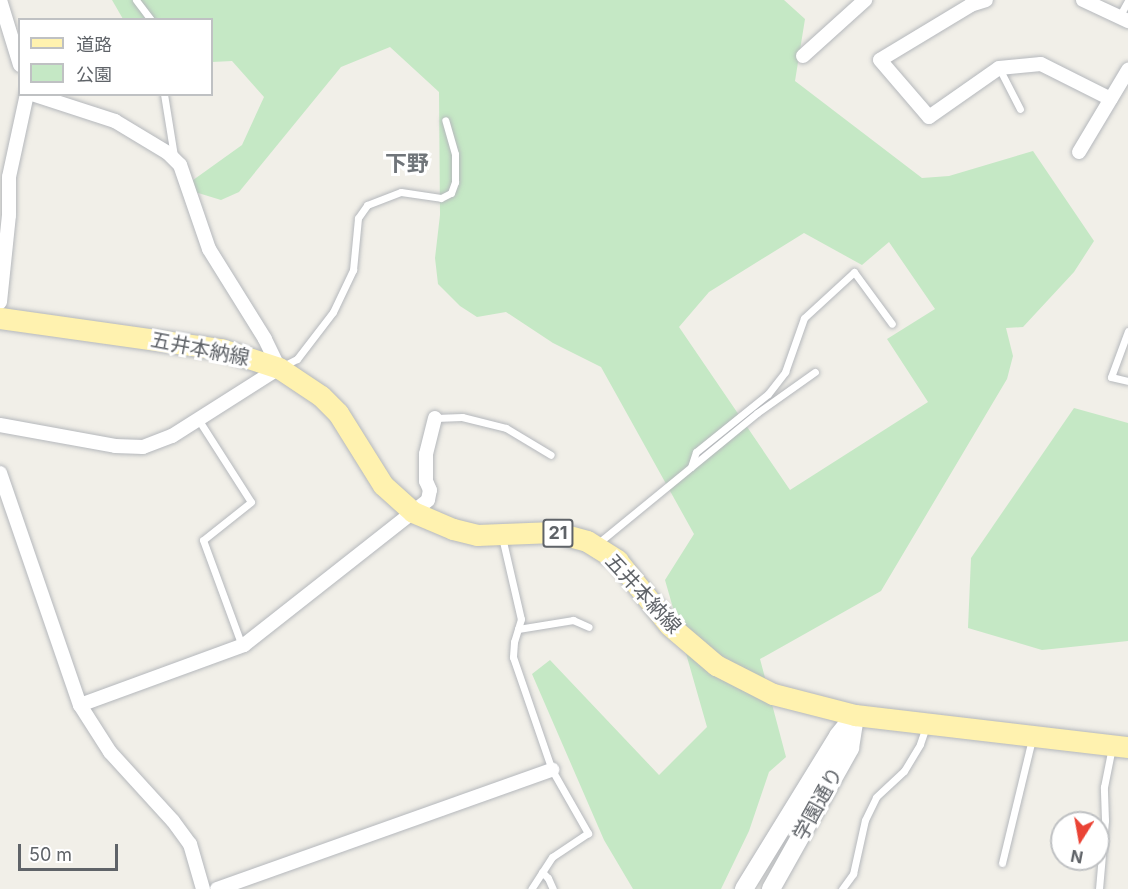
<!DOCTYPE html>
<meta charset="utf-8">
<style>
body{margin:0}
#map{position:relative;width:1128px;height:889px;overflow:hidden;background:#f1efe8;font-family:Inter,"Noto Sans JP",sans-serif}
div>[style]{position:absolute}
.green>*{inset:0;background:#c5e8c5}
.roads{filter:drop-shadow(0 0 2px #b5b8bc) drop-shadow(0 0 2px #b5b8bc)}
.lane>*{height:7px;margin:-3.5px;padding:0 3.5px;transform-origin:3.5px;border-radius:3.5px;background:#fff}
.street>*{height:14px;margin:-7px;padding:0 7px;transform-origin:7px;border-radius:7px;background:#fff}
.secondary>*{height:18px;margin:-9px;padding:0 9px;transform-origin:9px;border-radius:9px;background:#fff}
.primary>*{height:21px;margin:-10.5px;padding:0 10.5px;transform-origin:10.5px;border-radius:10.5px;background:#fff2af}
span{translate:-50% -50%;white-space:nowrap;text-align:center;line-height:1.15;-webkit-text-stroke:6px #fff;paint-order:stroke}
.shield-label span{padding:2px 4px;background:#fff;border:2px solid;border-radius:4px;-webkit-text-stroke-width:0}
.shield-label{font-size:18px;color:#5f6368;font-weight:700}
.street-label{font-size:20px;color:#5f6368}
.quarter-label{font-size:22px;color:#70757a;font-weight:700}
.legend{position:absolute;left:18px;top:18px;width:195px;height:78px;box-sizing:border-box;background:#fff;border:2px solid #bfc1c3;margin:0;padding:8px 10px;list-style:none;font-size:18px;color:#5f6368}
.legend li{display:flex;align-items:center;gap:12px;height:30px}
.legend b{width:30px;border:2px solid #bfc1c3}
.north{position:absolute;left:1050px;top:811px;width:60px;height:60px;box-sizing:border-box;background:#fff;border:2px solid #bfc1c3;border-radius:50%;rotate:191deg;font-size:16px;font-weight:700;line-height:24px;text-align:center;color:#5f6368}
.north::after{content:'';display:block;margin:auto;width:21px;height:27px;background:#ea4335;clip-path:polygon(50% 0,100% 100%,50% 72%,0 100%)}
.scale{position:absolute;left:18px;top:844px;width:100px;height:27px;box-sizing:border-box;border:3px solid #5f6368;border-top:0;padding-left:8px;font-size:18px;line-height:21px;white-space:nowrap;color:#5f6368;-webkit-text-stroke:4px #fff;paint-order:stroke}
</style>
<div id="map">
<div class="green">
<i style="clip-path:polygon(evenodd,112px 0,784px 0,805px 19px,795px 81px,922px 178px,949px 176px,1033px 151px,1094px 241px,1074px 272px,1023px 327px,1006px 328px,1013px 356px,1007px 379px,881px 591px,760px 659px,786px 757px,769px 772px,749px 831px,721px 889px,633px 889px,604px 840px,532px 674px,550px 660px,659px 775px,707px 727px,665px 580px,694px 534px,601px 367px,553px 343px,506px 312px,477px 317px,460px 306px,438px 284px,435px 258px,440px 215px,439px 92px,390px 47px,341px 67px,239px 192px,221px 200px,182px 188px,242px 145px,264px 97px,232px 61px,212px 62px,212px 20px,123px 19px,112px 0,804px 233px,862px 265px,889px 242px,935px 309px,887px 339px,928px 402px,790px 490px,679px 327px,709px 292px,804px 233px)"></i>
<i style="clip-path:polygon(1074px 408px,1128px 423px,1128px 641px,1042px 650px,968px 628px,971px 558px)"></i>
</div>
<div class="roads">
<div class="lane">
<i style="left:136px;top:0;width:25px;rotate:53deg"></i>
<i style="left:1119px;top:17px;width:18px;rotate:-61deg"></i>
<i style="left:999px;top:68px;width:46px;rotate:62.9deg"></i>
<i style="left:164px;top:94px;width:63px;rotate:80.8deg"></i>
<i style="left:1128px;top:331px;width:49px;rotate:110.3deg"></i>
<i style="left:1111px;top:377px;width:17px;rotate:13deg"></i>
<i style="left:281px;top:367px;width:18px;rotate:-27deg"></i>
<i style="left:297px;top:359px;width:59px;rotate:-52.5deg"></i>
<i style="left:333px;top:312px;width:47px;rotate:-64.5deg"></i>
<i style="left:353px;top:270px;width:52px;rotate:-84.5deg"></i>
<i style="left:358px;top:218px;width:16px;rotate:-55deg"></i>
<i style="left:367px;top:205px;width:36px;rotate:-21deg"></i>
<i style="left:401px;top:192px;width:40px;rotate:8.5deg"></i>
<i style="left:441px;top:198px;width:11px;rotate:-27deg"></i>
<i style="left:451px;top:193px;width:12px;rotate:-70deg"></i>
<i style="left:455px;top:182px;width:28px;rotate:-90deg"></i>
<i style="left:455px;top:154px;width:35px;rotate:-106deg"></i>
<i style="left:435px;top:418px;width:27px;rotate:-2deg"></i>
<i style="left:462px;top:417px;width:45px;rotate:14deg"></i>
<i style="left:506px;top:428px;width:52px;rotate:31deg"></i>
<i style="left:198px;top:419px;width:98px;rotate:57.4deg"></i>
<i style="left:251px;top:502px;width:61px;rotate:141.6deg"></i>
<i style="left:203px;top:540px;width:113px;rotate:69.8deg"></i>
<i style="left:691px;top:467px;width:16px;rotate:-72deg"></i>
<i style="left:696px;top:452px;width:92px;rotate:-38.9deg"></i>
<i style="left:768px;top:394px;width:28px;rotate:-52deg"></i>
<i style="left:785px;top:372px;width:57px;rotate:-70.6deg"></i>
<i style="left:804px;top:318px;width:68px;rotate:-42.6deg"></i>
<i style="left:854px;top:272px;width:64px;rotate:53.8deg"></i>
<i style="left:502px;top:537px;width:84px;rotate:77deg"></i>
<i style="left:521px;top:619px;width:24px;rotate:107deg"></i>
<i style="left:514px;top:642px;width:15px;rotate:94deg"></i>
<i style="left:513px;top:657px;width:120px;rotate:71deg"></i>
<i style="left:552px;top:770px;width:73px;rotate:60.3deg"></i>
<i style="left:588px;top:833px;width:43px;rotate:146.3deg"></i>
<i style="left:552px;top:857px;width:38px;rotate:123deg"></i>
<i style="left:597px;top:544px;width:207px;rotate:-39.3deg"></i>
<i style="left:757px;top:413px;width:71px;rotate:-35.3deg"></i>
<i style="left:518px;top:629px;width:56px;rotate:-9.3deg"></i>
<i style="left:573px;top:620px;width:17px;rotate:24deg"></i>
<i style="left:1002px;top:863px;width:128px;rotate:-76.4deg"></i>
<i style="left:542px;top:872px;width:8px;rotate:45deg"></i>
<i style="left:548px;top:878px;width:12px;rotate:66deg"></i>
<i style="left:842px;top:889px;width:19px;rotate:-54deg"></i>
<i style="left:853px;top:874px;width:55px;rotate:-77.5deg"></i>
<i style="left:865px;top:820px;width:25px;rotate:-64deg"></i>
<i style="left:876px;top:797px;width:38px;rotate:-43deg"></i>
<i style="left:904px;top:771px;width:31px;rotate:-59deg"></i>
<i style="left:920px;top:744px;width:18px;rotate:-71deg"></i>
<i style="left:1099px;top:889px;width:69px;rotate:-85deg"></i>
<i style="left:1105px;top:820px;width:33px;rotate:-92deg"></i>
<i style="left:1104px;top:787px;width:41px;rotate:-78.7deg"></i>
</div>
<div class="street">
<i style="left:0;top:0;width:68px;rotate:72.9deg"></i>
<i style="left:986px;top:0;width:16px;rotate:162deg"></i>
<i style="left:971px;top:5px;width:106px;rotate:148.9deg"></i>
<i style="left:880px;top:60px;width:75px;rotate:49.3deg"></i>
<i style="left:929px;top:117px;width:85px;rotate:-35deg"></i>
<i style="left:999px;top:68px;width:42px;rotate:-5.4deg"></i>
<i style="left:1041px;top:64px;width:78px;rotate:26.6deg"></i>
<i style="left:1083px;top:0;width:50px;rotate:25deg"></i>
<i style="left:803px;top:56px;width:84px;rotate:-42.1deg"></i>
<i style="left:1079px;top:152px;width:96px;rotate:-59.1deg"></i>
<i style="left:0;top:302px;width:87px;rotate:-84.1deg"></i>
<i style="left:9px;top:215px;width:38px;rotate:-90deg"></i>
<i style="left:9px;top:177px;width:85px;rotate:-77.8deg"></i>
<i style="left:0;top:425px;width:117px;rotate:10.3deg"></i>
<i style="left:115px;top:446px;width:28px;rotate:2deg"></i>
<i style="left:143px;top:447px;width:31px;rotate:-21deg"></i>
<i style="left:172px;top:436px;width:127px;rotate:-32.4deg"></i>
<i style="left:279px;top:368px;width:32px;rotate:-116deg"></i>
<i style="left:265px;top:339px;width:106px;rotate:-121.9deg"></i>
<i style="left:209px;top:249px;width:89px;rotate:-109deg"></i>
<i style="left:180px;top:165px;width:17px;rotate:-135deg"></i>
<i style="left:168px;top:153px;width:62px;rotate:-148.9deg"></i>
<i style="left:115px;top:121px;width:87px;rotate:-162deg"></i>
<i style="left:0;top:473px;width:245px;rotate:71deg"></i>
<i style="left:80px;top:705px;width:56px;rotate:57.4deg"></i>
<i style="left:110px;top:752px;width:93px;rotate:47.6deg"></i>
<i style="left:173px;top:821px;width:29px;rotate:54deg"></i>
<i style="left:190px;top:844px;width:47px;rotate:73.9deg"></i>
<i style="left:80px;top:705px;width:175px;rotate:-20.1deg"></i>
<i style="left:244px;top:645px;width:234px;rotate:-38.2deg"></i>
<i style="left:428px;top:500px;width:10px;rotate:-79deg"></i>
<i style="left:430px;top:490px;width:10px;rotate:-114deg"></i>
<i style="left:426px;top:481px;width:27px;rotate:-90deg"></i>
<i style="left:426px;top:454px;width:37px;rotate:-76deg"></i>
<i style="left:217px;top:889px;width:356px;rotate:-19.6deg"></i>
</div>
<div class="secondary">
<i style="left:744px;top:889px;width:180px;rotate:-58.4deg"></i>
<i style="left:838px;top:736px;width:27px;rotate:-51deg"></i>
<i style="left:771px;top:889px;width:162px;rotate:-60.7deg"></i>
<i style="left:850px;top:748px;width:32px;rotate:-81deg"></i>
</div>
<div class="primary">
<i style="left:0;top:318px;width:223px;rotate:8deg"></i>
<i style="left:221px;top:349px;width:61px;rotate:18.1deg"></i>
<i style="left:279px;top:368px;width:50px;rotate:33.7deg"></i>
<i style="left:321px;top:396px;width:24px;rotate:45deg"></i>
<i style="left:338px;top:413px;width:85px;rotate:58deg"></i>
<i style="left:383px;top:485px;width:40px;rotate:42deg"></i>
<i style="left:413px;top:512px;width:43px;rotate:23deg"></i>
<i style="left:453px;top:529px;width:25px;rotate:14deg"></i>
<i style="left:477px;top:535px;width:77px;rotate:-2.2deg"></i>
<i style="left:554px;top:532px;width:34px;rotate:15deg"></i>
<i style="left:587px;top:541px;width:36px;rotate:32deg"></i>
<i style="left:617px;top:560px;width:83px;rotate:51.3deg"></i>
<i style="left:669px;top:625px;width:62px;rotate:40.4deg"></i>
<i style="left:716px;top:665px;width:64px;rotate:27deg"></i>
<i style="left:773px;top:694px;width:85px;rotate:14.4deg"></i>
<i style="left:855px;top:715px;width:275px;rotate:6.7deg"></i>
</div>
</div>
<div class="shield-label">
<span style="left:558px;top:533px">21</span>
</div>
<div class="street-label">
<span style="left:200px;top:349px;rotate:11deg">五井本納線</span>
<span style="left:643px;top:594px;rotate:47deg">五井本納線</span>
<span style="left:818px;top:804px;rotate:-61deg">学園通り</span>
</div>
<div class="quarter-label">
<span style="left:407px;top:164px">下野</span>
</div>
<ul class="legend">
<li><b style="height:8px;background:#fff2af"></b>道路</li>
<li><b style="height:16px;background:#c5e8c5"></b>公園</li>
</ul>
<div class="north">N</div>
<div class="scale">50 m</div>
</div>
